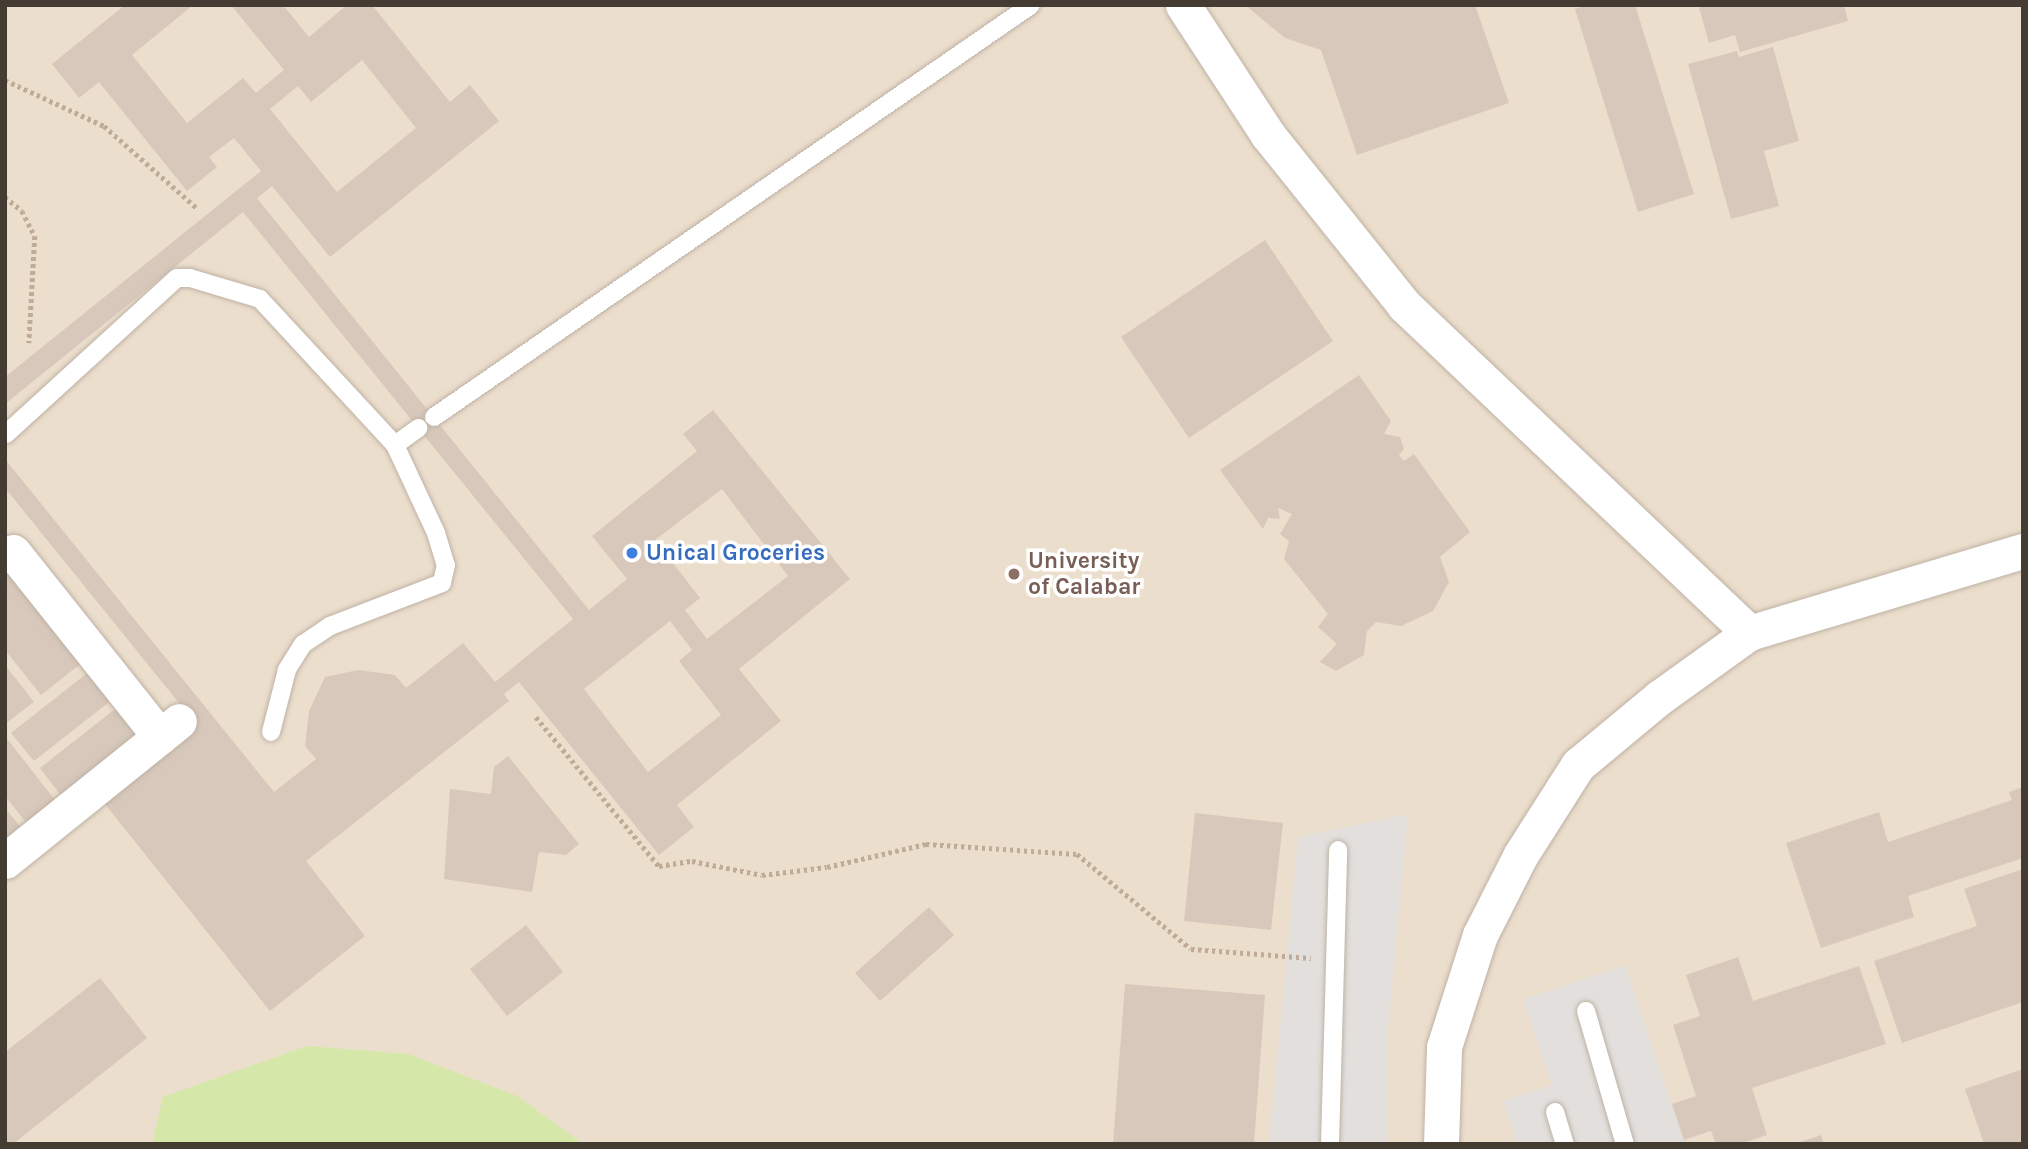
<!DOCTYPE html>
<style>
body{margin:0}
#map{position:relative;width:2028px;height:1149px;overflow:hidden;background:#f2ebe3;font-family:Karla,sans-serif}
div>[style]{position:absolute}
.education>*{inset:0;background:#ecdecc}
.green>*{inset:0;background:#d5e8aa}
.parking>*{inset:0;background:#e2dfdc}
.building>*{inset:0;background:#d7c8bb}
.path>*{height:4.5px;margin-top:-2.25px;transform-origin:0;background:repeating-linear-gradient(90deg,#c0ab96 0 3.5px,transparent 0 7px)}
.roads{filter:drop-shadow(0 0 2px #beb2a6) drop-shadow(0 0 2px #beb2a6)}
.service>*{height:18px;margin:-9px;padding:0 9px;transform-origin:9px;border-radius:9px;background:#fff}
.minor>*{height:35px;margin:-17.5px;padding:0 17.5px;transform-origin:17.5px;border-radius:17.5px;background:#fff}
.dots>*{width:19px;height:19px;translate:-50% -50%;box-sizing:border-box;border:4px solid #fff;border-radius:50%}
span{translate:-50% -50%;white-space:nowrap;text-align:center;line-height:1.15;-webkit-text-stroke:7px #fff;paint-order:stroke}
.shop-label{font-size:23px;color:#366cbe;font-weight:700}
.left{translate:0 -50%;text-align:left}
.education-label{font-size:23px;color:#785e54;font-weight:700}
.frame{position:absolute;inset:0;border:7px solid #443b33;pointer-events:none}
</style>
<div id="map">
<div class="education">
<i style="clip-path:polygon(5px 5px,2023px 5px,2023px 1144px,5px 1144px)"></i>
</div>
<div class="green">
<i style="clip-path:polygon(307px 1046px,408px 1054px,517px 1096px,583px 1144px,152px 1144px,163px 1097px)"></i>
</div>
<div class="parking">
<i style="clip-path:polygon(1408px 814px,1387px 1042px,1388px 1144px,1269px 1144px,1298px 837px)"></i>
<i style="clip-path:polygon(1625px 965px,1685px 1144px,1517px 1144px,1503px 1101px,1552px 1085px,1523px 999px)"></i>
</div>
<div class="building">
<i style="clip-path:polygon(evenodd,125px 5px,193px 5px,132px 55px,187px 123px,243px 78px,256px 93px,284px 70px,231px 5px,283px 5px,309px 37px,347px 5px,372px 5px,450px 102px,470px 85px,499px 121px,330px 257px,272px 186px,257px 198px,589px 610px,627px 579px,592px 536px,697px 451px,683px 434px,713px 410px,850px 579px,739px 669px,781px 721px,677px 805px,694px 827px,659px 855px,519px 682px,504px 694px,509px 701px,306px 861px,365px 936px,270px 1011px,101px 799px,196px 724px,5px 488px,5px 459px,274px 792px,316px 759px,305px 746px,309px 711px,325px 677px,358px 670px,395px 675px,406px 688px,463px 643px,495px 682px,573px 619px,243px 212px,5px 404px,5px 377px,261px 171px,234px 138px,209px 157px,217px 167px,187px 191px,99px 82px,79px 98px,52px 64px,125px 5px,362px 60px,416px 128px,337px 192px,270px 109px,298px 86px,311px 102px,362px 60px,125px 5px,722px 489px,788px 576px,707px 639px,685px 610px,700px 598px,655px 540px,722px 489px,125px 5px,670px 621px,692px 650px,679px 661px,721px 715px,648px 772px,584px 689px,670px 621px)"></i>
<i style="clip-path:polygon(1245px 5px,1475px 5px,1509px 103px,1357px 155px,1321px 50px,1285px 38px)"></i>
<i style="clip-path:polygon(1587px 5px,1635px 5px,1694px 194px,1638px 212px,1575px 9px)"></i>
<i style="clip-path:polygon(1844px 5px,1848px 21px,1740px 52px,1735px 35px,1709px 43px,1699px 7px)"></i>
<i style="clip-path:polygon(1773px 47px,1799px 141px,1764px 151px,1779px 206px,1731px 219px,1688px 64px,1737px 51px,1739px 57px)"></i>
<i style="clip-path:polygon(1265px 240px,1333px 341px,1189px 438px,1121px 337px)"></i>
<i style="clip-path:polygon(1359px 375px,1391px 421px,1384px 434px,1400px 437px,1404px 449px,1399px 455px,1404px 461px,1414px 454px,1470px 532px,1440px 557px,1449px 582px,1433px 611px,1401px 626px,1376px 622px,1367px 631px,1364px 655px,1336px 671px,1320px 662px,1337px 644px,1318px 627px,1328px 614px,1284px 559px,1289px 541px,1280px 534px,1292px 514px,1278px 508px,1280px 519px,1268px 518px,1263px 529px,1220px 470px)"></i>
<i style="clip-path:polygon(5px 563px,83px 662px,41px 695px,5px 650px)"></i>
<i style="clip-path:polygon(5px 665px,34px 702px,5px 724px)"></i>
<i style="clip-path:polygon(95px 667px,118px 695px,34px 761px,11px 733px)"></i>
<i style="clip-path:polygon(124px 702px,146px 731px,62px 797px,40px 768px)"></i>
<i style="clip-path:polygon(5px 736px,58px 804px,29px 826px,5px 796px)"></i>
<i style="clip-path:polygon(508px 756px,579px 844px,566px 855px,539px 852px,532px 892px,444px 879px,450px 789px,491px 794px,494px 767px)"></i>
<i style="clip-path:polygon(2023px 787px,2023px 858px,1908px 896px,1914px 917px,1821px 948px,1786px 843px,1879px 812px,1888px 842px,2012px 800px,2009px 792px)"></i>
<i style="clip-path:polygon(5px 808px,23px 830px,5px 844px)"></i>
<i style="clip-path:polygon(1195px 813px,1283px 823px,1271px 930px,1184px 921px)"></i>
<i style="clip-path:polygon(2023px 869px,2023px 1002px,1902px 1043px,1874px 961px,1977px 926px,1964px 889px)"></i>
<i style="clip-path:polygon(929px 907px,954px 935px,880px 1001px,855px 973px)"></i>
<i style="clip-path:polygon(526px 925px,563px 972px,507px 1016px,470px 969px)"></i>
<i style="clip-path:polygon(1738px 957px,1753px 1001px,1859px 966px,1886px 1044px,1752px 1088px,1767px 1135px,1740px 1144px,1716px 1144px,1711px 1131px,1684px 1140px,1672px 1104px,1696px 1096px,1673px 1025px,1700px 1016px,1686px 975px)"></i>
<i style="clip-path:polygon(100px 978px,147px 1038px,13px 1144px,5px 1144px,5px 1052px)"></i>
<i style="clip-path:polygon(1125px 984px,1265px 995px,1254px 1144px,1113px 1144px)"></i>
<i style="clip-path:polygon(2023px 1069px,2023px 1144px,1984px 1144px,1965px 1089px)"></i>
<i style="clip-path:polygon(1821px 1135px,1824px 1144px,1797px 1144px,1797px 1143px)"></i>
</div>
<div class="path">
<i style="left:5px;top:80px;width:109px;rotate:24.9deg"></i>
<i style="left:104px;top:126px;width:123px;rotate:41.4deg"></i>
<i style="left:5px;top:197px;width:22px;rotate:39deg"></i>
<i style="left:22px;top:211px;width:28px;rotate:63deg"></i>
<i style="left:35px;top:236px;width:107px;rotate:93.2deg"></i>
<i style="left:536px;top:717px;width:193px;rotate:50.5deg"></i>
<i style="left:659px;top:866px;width:33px;rotate:-9deg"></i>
<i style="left:692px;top:861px;width:71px;rotate:11.3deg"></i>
<i style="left:762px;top:875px;width:65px;rotate:-7deg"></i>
<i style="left:827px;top:867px;width:102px;rotate:-13.1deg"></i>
<i style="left:926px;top:844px;width:151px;rotate:3.8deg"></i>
<i style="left:1077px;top:854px;width:148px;rotate:39.8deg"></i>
<i style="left:1191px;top:949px;width:120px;rotate:4.3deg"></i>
</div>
<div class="roads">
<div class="service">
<i style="left:434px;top:417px;width:725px;rotate:-34.61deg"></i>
<i style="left:6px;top:434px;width:231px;rotate:-42.4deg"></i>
<i style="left:177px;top:278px;width:13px"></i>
<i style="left:190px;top:278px;width:73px;rotate:16.7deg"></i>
<i style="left:260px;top:299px;width:199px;rotate:47.2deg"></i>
<i style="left:395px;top:445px;width:97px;rotate:65deg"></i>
<i style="left:436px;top:533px;width:34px;rotate:73deg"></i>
<i style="left:446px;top:565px;width:18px;rotate:103deg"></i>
<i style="left:442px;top:583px;width:120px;rotate:159deg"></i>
<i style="left:330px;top:626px;width:32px;rotate:146deg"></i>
<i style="left:303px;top:644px;width:31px;rotate:122deg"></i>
<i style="left:287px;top:670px;width:64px;rotate:104.5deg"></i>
<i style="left:395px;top:445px;width:29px;rotate:-36deg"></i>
<i style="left:1586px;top:1011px;width:139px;rotate:73.7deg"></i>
<i style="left:1555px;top:1112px;width:34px;rotate:73deg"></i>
<i style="left:1330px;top:1144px;width:294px;rotate:-88.4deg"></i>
</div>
<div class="minor">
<i style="left:1183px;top:5px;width:155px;rotate:56.8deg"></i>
<i style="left:1268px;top:135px;width:219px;rotate:51.3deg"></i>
<i style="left:1405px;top:306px;width:475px;rotate:43.5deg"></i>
<i style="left:13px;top:552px;width:236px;rotate:51.5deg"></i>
<i style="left:5px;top:861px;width:223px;rotate:-38.8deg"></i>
<i style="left:1441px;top:1144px;width:97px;rotate:-88.2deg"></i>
<i style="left:1444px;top:1047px;width:118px;rotate:-72.2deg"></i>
<i style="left:1480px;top:935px;width:89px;rotate:-63.1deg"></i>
<i style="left:1520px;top:856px;width:108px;rotate:-57.5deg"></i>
<i style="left:1578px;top:765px;width:107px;rotate:-39.7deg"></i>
<i style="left:1660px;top:697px;width:110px;rotate:-35.7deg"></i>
<i style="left:1749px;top:633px;width:286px;rotate:-16.7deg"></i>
</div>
</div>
<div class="dots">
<i style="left:632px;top:553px;background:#3f7fe0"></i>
<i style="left:1014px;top:574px;background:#8d6e63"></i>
</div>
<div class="shop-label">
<span class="left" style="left:646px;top:553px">Unical Groceries</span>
</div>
<div class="education-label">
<span class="left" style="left:1028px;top:574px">University<br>of Calabar</span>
</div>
<div class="frame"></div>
</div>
